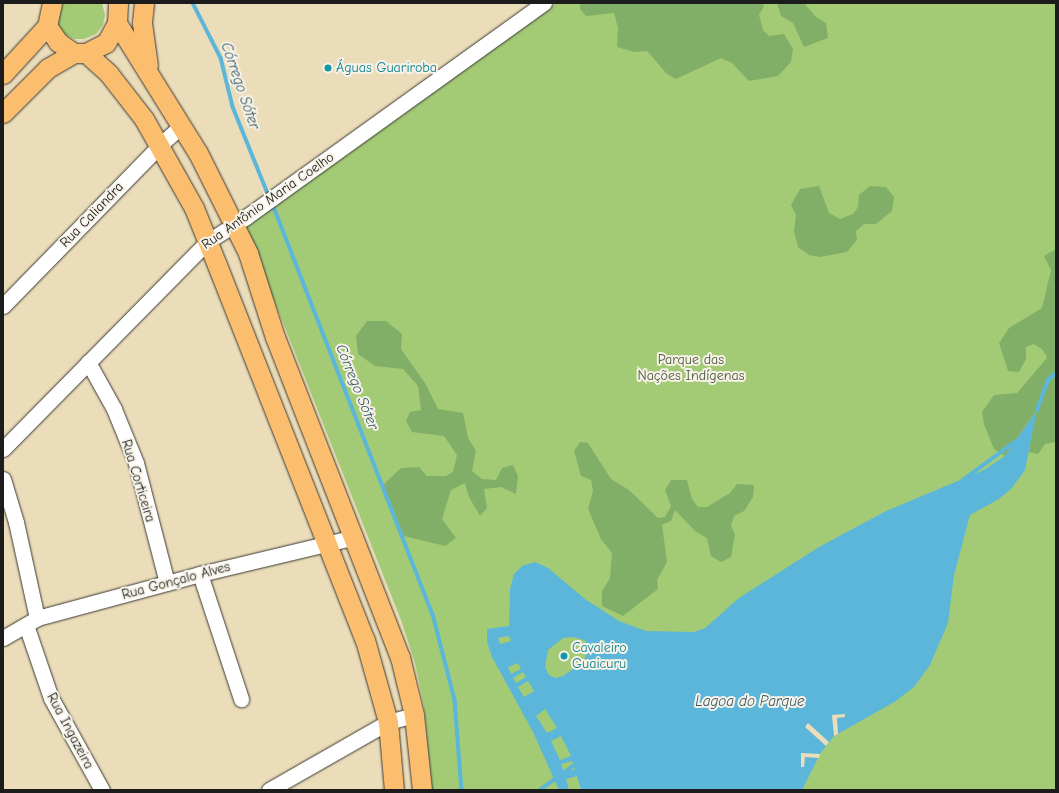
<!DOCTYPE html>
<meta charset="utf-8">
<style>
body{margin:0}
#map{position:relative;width:1059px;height:793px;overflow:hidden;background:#ebddb9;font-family:"Comic Neue",sans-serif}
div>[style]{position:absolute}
.green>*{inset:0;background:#a3cb76}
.forest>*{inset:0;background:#82af67}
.water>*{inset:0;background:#5cb6d9}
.pier>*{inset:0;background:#ebddb9}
.stream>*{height:3.5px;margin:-1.75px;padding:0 1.75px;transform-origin:1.75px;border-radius:1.75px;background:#5cb6d9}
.roads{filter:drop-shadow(0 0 1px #3b3934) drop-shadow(0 0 1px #3b3934)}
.minor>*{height:15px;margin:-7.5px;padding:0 7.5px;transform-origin:7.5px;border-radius:7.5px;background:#fff}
.major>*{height:19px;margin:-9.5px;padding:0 9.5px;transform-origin:9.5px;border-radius:9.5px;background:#fbbd6e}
.dots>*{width:11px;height:11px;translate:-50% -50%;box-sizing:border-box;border:2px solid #f7f3e8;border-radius:50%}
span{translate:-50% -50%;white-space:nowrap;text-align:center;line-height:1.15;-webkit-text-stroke:4px #f7f3e8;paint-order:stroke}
.culture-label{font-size:14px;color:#0d838f}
.left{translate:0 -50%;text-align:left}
.street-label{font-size:14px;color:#1c1c1c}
.park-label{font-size:14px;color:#4b593c}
.water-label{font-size:15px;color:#365a68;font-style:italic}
.frame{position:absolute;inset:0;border:4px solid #1c1c1c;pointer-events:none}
</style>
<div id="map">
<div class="green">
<i style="clip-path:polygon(58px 3px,102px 3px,105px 15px,103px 25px,96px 34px,84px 39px,74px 39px,64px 34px,58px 26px,55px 16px)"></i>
<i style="clip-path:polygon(556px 3px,1056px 3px,1056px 790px,432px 790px,424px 707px,415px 663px,401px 620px,247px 232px,247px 224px)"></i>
</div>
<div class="forest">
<i style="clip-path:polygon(580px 3px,761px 3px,764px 6px,759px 15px,763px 30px,769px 36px,784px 34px,793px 49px,791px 62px,778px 76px,749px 81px,732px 63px,721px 58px,676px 79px,667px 74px,647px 51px,634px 52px,617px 47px,618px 28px,614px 13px,586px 16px,580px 9px)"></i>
<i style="clip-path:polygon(777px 3px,804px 3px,816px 17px,826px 23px,828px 38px,804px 47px,793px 23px,781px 16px)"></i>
<i style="clip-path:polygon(819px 186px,829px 213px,840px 219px,853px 214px,858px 207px,859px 195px,870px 186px,886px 187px,894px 197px,892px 211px,876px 224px,864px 224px,856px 231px,857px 240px,847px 252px,820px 257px,809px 255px,798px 247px,794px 231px,796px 215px,791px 205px,800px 189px)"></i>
<i style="clip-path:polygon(1056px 249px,1056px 442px,1045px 444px,1038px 454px,1029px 452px,1036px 411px,1005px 456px,994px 449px,984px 424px,982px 412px,994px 395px,1017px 393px,1047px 358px,1043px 350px,1034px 344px,1026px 347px,1026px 359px,1019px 372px,1008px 371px,999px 343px,1009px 328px,1042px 308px,1051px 270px,1044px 256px)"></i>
<i style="clip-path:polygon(367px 321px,386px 321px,402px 334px,401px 349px,425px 383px,438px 409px,463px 413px,468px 438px,476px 451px,472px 471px,482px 479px,496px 480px,502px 468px,513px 465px,518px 476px,516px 494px,501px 487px,484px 489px,487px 508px,480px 516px,469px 497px,465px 483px,451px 490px,442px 519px,456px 538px,445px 546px,404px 536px,383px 485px,401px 468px,419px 467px,427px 476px,446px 476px,453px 472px,457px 455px,444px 436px,412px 432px,406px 421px,410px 412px,421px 410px,418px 386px,403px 369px,375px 366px,358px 354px,356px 336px)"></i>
<i style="clip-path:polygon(580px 442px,588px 443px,611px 479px,629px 490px,658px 518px,665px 517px,671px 506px,665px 490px,671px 480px,687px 480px,692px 499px,698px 507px,707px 507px,730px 493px,737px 484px,754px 485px,753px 497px,744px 511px,734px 516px,731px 526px,735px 534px,731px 557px,721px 562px,711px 556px,707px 538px,695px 531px,675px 510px,671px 521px,662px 525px,667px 562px,657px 580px,658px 589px,623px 616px,602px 606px,602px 591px,610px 578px,612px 553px,601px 539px,588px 509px,593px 491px,591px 480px,581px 476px,574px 451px)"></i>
</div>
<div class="water">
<i style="clip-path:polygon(evenodd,1037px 410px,1025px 470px,1011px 489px,999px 499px,970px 515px,954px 575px,948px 623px,930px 665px,914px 687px,896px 701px,834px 736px,820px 754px,802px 790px,581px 790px,577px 776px,566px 779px,569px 790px,559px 790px,533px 732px,492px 657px,487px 642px,487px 629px,509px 626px,510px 589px,514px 574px,522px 566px,535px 562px,548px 568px,585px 599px,619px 621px,646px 631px,694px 632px,705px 628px,739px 598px,819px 547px,886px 511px,984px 470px,1005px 456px,1037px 410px,509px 636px,511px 641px,500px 644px,498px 638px,509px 636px,1037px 410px,573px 637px,584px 640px,589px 646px,584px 661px,563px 676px,556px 678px,549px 675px,545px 667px,548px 650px,563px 638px,573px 637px,1037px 410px,518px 663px,521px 669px,511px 674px,508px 667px,518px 663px,1037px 410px,523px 672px,526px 677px,516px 683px,513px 678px,523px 672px,1037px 410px,528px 681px,534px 691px,524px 697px,518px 687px,528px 681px,1037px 410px,545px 709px,557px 728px,547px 733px,536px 716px,545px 709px,1037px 410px,561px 736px,571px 756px,560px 760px,551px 741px,561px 736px,1037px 410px,572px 761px,575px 769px,564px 772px,561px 764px,572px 761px)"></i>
</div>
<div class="pier">
<i style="clip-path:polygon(845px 714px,845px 717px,837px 718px,838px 734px,834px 736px,832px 715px)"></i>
<i style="clip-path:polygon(808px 723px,829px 742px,826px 746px,805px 727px)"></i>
<i style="clip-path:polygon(801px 753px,820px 754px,819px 758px,805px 757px,804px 767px,801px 767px)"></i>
</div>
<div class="stream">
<i style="left:193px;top:3px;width:62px;rotate:63deg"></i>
<i style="left:221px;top:58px;width:50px;rotate:76.2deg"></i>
<i style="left:233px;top:107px;width:96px;rotate:68deg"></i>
<i style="left:272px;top:202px;width:442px;rotate:68.7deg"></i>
<i style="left:433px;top:614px;width:89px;rotate:75.7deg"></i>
<i style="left:455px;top:700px;width:90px;rotate:85.6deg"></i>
<i style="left:1037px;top:410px;width:32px;rotate:-70deg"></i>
<i style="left:1048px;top:380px;width:11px;rotate:-41deg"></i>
<i style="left:963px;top:480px;width:66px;rotate:-36.3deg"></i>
<i style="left:540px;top:790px;width:46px;rotate:-36.1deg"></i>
</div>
<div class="roads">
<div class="minor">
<i style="left:3px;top:306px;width:225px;rotate:-45.7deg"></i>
<i style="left:160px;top:145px;width:30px;rotate:-42deg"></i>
<i style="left:88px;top:362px;width:54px;rotate:61deg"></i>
<i style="left:114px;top:409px;width:58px;rotate:67.8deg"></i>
<i style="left:136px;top:463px;width:124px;rotate:75.5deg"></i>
<i style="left:3px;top:449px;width:291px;rotate:-45.4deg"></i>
<i style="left:207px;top:242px;width:46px;rotate:-32.7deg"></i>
<i style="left:246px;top:217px;width:367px;rotate:-35.7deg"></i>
<i style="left:3px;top:479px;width:45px;rotate:73.2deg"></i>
<i style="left:16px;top:522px;width:98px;rotate:77.7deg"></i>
<i style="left:200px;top:574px;width:132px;rotate:71.8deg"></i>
<i style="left:26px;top:625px;width:77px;rotate:71.1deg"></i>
<i style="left:51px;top:698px;width:105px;rotate:61deg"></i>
<i style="left:3px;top:638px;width:39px;rotate:-30deg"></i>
<i style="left:37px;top:618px;width:169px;rotate:-15.1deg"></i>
<i style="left:200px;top:574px;width:159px;rotate:-13.4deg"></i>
<i style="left:269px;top:790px;width:137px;rotate:-29.7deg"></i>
<i style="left:388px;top:722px;width:27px;rotate:-15deg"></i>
</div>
<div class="major">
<i style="left:52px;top:3px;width:24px;rotate:102deg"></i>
<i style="left:47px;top:26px;width:19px;rotate:55deg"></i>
<i style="left:58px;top:42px;width:19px;rotate:35deg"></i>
<i style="left:74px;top:53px;width:12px"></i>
<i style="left:86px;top:53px;width:22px;rotate:-27deg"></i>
<i style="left:106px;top:43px;width:23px;rotate:-61deg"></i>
<i style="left:117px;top:23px;width:20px;rotate:-87deg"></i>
<i style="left:144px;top:3px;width:20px;rotate:96deg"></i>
<i style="left:142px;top:23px;width:43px;rotate:82.1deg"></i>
<i style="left:117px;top:23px;width:153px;rotate:58.1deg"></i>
<i style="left:198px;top:153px;width:112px;rotate:63.4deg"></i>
<i style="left:248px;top:253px;width:88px;rotate:72.2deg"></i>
<i style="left:275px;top:337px;width:344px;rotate:68.7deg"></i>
<i style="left:400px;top:657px;width:60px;rotate:76.4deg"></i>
<i style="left:414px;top:715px;width:75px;rotate:83.9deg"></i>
<i style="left:86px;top:53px;width:31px;rotate:42deg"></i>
<i style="left:109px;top:74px;width:57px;rotate:52.1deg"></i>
<i style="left:144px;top:119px;width:102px;rotate:60.7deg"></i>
<i style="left:194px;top:208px;width:61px;rotate:68deg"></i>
<i style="left:217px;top:265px;width:403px;rotate:68.5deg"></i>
<i style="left:365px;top:640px;width:85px;rotate:74.3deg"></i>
<i style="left:388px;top:722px;width:68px;rotate:85deg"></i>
<i style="left:3px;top:74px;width:65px;rotate:-47.5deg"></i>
<i style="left:3px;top:113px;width:64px;rotate:-45deg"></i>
<i style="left:48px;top:68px;width:30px;rotate:-30deg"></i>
</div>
</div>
<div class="dots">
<i style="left:328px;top:68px;background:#0f9aa8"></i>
<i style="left:564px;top:656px;background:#0f9aa8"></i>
</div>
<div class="culture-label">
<span class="left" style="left:336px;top:68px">Águas Guariroba</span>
<span class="left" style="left:572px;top:656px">Cavaleiro<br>Guaicuru</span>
</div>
<div class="street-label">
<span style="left:268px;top:201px;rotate:-35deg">Rua Antônio Maria Coelho</span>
<span style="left:92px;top:215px;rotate:-46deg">Rua Caliandra</span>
<span style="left:138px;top:481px;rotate:73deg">Rua Corticeira</span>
<span style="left:176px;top:581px;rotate:-15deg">Rua Gonçalo Alves</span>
<span style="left:70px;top:731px;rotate:62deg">Rua Ingazeira</span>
</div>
<div class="park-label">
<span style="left:691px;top:368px">Parque das<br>Nações Indígenas</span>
</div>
<div class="water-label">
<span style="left:240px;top:86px;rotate:71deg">Córrego Sóter</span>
<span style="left:357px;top:387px;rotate:68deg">Córrego Sóter</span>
<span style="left:750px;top:702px">Lagoa do Parque</span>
</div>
<div class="frame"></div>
</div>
